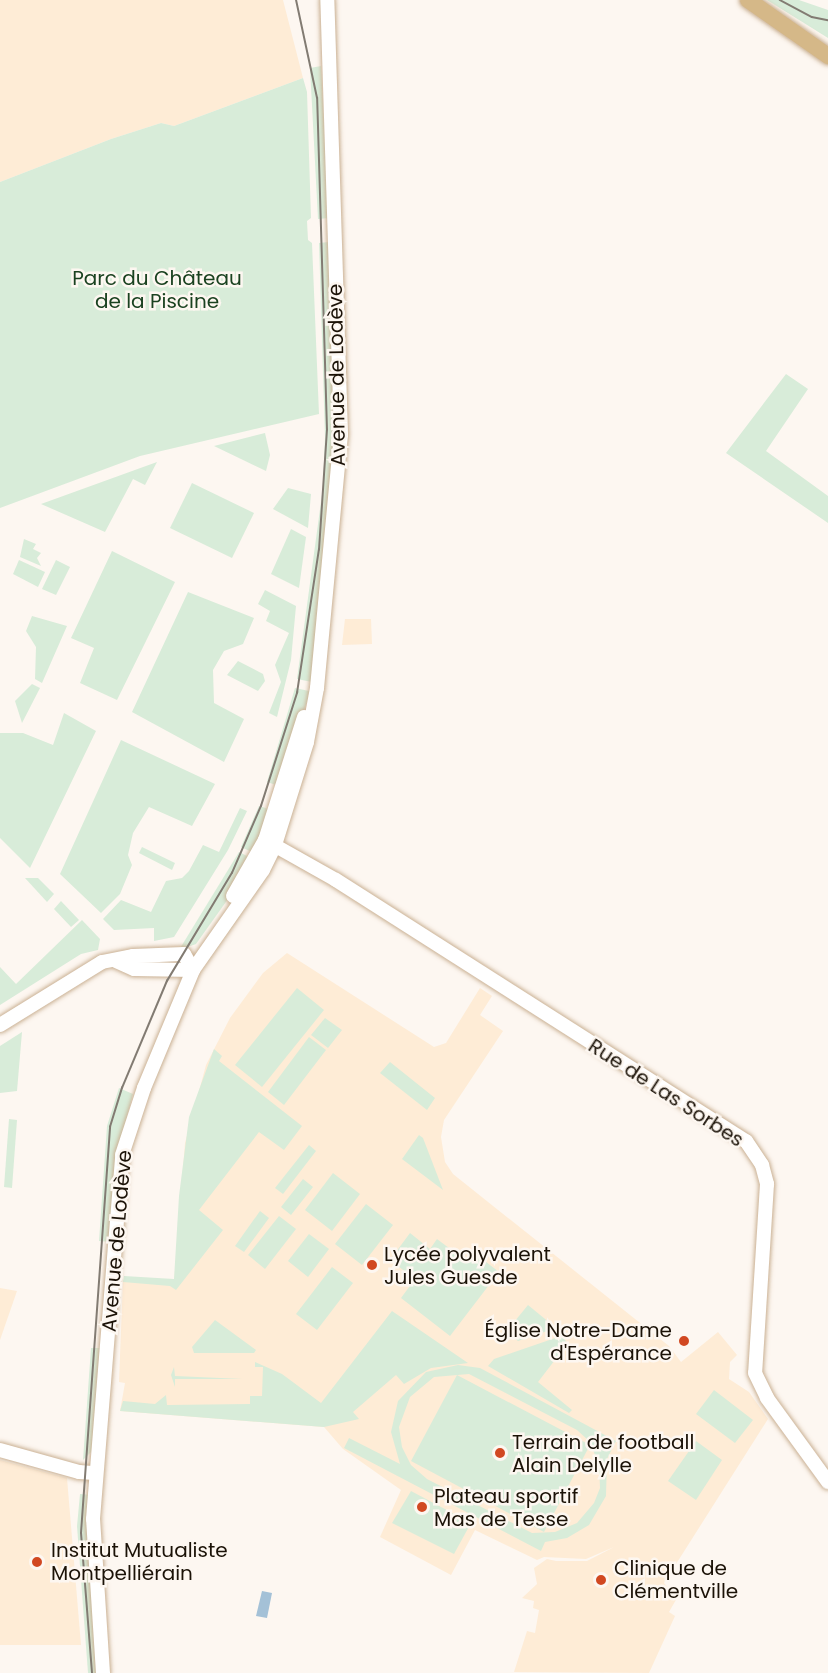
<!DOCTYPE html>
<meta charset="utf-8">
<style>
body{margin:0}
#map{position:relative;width:828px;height:1673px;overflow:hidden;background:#fdf7f1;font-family:Poppins,sans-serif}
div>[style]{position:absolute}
.built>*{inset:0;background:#feecd6}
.green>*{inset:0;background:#d8ecd9}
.water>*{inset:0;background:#a4c1d7}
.roads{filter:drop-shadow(0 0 2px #cab194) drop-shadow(0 0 2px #cab194)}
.minor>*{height:14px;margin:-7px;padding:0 7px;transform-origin:7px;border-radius:7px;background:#fff}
.major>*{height:16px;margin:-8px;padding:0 8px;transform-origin:8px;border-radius:8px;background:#d5b888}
.tram>*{height:1.5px;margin:-0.75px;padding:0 0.75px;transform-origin:0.75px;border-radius:0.75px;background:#827b72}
.dots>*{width:16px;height:16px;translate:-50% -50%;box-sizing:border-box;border:3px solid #fdf7f1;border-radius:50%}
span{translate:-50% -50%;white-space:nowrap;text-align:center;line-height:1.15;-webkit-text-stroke:5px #fdf7f1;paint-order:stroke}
.park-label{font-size:20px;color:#1a4220}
.street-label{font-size:20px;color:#1b1207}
.poi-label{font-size:20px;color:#1b1207}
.left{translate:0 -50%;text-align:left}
.right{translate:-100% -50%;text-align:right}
</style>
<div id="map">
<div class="built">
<i style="clip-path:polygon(0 0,283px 0,303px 78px,174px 126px,161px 123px,111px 139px,0 182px)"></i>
<i style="clip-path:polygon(345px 619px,371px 619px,372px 644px,342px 645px)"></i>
<i style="clip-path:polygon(287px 953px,434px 1047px,446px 1043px,480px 988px,492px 996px,480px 1015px,503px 1031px,444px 1120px,441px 1137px,445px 1162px,453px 1174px,669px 1346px,681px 1362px,718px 1332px,737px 1355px,730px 1362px,729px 1379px,749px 1392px,768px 1419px,664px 1583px,677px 1598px,669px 1612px,675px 1616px,649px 1673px,514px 1672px,527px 1631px,535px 1633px,539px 1610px,533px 1608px,534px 1601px,522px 1598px,537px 1584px,534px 1568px,547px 1559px,556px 1561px,587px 1561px,614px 1547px,586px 1559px,544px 1557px,537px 1560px,475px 1530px,451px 1575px,380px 1537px,401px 1490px,343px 1449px,324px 1427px,120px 1411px,125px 1383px,119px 1382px,123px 1280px,174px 1283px,185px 1143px,206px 1065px,230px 1018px,263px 973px)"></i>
<i style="clip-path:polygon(0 1288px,17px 1291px,0 1340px)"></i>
<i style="clip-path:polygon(0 1460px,67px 1478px,81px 1645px,0 1645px)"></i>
</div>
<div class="green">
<i style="clip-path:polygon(767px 0,799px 0,828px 10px,828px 38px)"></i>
<i style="clip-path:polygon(321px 66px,329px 218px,318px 219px,310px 68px)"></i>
<i style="clip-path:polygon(303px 78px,307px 92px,311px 218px,307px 221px,308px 240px,312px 243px,319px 414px,140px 456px,0 508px,0 182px,111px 139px,161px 123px,174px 126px)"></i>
<i style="clip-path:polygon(329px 242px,337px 435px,312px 682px,297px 679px,323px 487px,325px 437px,319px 243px)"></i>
<i style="clip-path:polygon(786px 374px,808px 389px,766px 451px,828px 496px,828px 523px,726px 453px)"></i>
<i style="clip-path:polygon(265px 433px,270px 455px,266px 471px,214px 446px)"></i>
<i style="clip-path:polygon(157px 462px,145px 485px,133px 479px,105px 532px,41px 504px)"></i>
<i style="clip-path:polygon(192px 483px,254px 513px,232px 558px,170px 528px)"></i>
<i style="clip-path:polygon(288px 488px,311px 494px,308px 528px,273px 509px)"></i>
<i style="clip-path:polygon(291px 529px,306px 537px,299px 588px,271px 574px)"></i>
<i style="clip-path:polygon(24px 539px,36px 544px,33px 549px,41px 553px,37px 558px,41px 566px,20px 557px)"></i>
<i style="clip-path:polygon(112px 551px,175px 582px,117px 700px,80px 683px,94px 648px,71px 638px)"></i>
<i style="clip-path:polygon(19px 560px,45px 572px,38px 587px,13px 574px)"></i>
<i style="clip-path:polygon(56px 560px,70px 567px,56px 595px,42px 589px)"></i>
<i style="clip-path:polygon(265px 590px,296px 606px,291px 660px,277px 717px,269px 713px,281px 682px,275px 665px,289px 633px,266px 621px,270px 611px,258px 604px)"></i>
<i style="clip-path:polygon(188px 592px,254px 618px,243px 644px,224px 651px,213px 670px,214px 703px,244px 719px,224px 762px,132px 712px)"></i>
<i style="clip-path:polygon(32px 616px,67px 626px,42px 683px,35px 679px,36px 647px,26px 631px)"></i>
<i style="clip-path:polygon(238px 661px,263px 674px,265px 681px,258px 691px,227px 675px)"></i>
<i style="clip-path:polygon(32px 684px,40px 688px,22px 723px,15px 701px)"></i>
<i style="clip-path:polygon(295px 688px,309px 691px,308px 699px,276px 785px,267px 782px)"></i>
<i style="clip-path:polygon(64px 713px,96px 731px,30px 868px,0 838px,0 733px,23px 733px,53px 745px)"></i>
<i style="clip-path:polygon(121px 740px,215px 784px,192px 826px,149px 807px,133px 833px,128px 855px,132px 865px,120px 894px,101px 913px,60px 874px)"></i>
<i style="clip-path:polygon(259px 806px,269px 809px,254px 853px,241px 847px)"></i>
<i style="clip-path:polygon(240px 808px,247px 811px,228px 850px,174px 937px,154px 941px,154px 928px,114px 930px,103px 919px,121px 900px,151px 912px,166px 881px,182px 878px,189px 871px,203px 845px,219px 852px)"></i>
<i style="clip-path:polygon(142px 847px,175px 863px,172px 870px,139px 853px)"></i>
<i style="clip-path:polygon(239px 852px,251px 858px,238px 885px,196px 944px,179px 950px)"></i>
<i style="clip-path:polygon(25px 878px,38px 878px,54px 894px,47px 902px)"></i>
<i style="clip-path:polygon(61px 901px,79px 920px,71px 927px,54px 909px)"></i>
<i style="clip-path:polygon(82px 920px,100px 939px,98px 950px,81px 954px,0 1005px,0 967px,16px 984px)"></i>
<i style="clip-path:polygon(297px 988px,324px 1010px,262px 1087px,235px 1065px)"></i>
<i style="clip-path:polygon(325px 1018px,342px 1030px,328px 1048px,311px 1035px)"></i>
<i style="clip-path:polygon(22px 1032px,17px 1091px,0 1093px,0 1046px)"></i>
<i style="clip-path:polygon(309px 1037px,326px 1050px,284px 1105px,268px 1092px)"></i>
<i style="clip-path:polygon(214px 1049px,222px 1056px,219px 1061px,302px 1126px,284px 1150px,259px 1132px,199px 1210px,223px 1230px,176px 1290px,170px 1286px,123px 1282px,124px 1276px,174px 1279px,179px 1196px,189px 1117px)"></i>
<i style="clip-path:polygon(390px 1062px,435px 1098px,427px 1110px,380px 1073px)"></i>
<i style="clip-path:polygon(119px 1088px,133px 1094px,119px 1147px,111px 1242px,99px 1241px,107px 1126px)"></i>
<i style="clip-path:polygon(9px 1119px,17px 1120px,12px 1188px,4px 1187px)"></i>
<i style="clip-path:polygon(419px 1135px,423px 1138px,443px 1190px,402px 1159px)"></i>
<i style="clip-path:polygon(309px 1145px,316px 1151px,283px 1194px,275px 1188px)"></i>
<i style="clip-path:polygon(333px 1173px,360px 1194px,332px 1231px,305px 1210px)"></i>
<i style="clip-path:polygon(303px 1179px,313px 1187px,291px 1215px,281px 1207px)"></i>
<i style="clip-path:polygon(366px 1204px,393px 1225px,362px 1265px,335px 1244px)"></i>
<i style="clip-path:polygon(260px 1211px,269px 1218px,244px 1252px,235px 1246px)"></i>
<i style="clip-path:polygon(279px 1216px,296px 1229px,265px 1269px,248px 1255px)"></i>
<i style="clip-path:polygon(410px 1233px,430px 1249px,437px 1239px,465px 1260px,472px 1251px,499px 1272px,450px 1336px,401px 1298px,415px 1279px,390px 1260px)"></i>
<i style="clip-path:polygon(309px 1234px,329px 1249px,308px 1277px,288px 1261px)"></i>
<i style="clip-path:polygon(332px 1267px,353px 1283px,317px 1330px,296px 1314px)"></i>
<i style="clip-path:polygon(528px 1305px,556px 1328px,518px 1341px,506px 1332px)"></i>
<i style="clip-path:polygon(392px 1311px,468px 1363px,431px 1368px,404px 1384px,396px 1375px,353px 1412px,359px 1419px,324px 1427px,120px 1411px,123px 1401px,155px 1404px,166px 1395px,167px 1405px,250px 1404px,250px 1396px,262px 1396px,263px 1367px,255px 1367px,255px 1362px,282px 1374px,321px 1403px)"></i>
<i style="clip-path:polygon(215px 1320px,256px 1350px,254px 1353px,194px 1353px,192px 1347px)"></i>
<i style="clip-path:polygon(561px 1336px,568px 1343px,538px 1382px,572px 1410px,569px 1413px,488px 1366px,494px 1359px)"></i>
<i style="clip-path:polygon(91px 1348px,104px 1348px,94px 1449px,83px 1460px)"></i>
<i style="clip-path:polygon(evenodd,458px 1365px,480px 1368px,616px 1441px,607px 1459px,606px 1496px,589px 1525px,567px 1538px,545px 1542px,541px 1551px,344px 1448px,349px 1438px,400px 1464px,391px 1432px,398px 1401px,426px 1372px,458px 1365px,469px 1374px,577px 1430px,589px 1441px,599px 1464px,600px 1488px,594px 1503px,577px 1523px,555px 1532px,532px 1533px,427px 1479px,411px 1465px,402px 1447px,399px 1427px,410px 1397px,434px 1377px,469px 1374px)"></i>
<i style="clip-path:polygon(174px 1367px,175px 1376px,243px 1379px,175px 1379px,175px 1387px,171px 1375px)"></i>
<i style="clip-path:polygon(457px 1375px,590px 1445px,544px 1532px,411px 1461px)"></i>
<i style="clip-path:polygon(714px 1390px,753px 1420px,735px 1443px,696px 1414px)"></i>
<i style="clip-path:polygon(696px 1441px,722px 1460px,696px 1500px,668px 1481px)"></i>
<i style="clip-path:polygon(411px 1491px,471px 1523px,454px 1554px,392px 1523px)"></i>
<i style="clip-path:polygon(80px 1494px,92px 1495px,99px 1673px,88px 1673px,77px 1526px)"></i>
</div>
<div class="water">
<i style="clip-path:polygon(262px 1591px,272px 1593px,267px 1618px,256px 1616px)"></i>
</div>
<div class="roads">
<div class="minor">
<i style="left:265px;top:840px;width:81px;rotate:29.4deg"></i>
<i style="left:336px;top:880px;width:486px;rotate:32.5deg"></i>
<i style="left:746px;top:1141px;width:29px;rotate:56deg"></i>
<i style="left:762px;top:1165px;width:20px;rotate:75deg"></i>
<i style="left:767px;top:1184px;width:189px;rotate:93.6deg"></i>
<i style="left:755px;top:1373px;width:28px;rotate:64deg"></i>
<i style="left:767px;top:1398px;width:104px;rotate:54deg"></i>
<i style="left:233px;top:896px;width:64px;rotate:-60.3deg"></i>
<i style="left:265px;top:840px;width:129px;rotate:-72.4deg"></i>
<i style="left:0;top:1025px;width:120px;rotate:-31.7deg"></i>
<i style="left:102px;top:962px;width:32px;rotate:-11deg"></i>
<i style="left:133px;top:956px;width:51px;rotate:-2.2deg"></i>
<i style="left:184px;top:954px;width:18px;rotate:61deg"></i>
<i style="left:193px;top:970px;width:59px;rotate:-179deg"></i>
<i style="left:134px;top:969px;width:20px;rotate:-156deg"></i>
<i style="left:0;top:1450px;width:82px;rotate:15.6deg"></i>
<i style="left:79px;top:1472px;width:16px;rotate:4deg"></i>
<i style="left:103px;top:1673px;width:154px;rotate:-93.7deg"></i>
<i style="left:93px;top:1519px;width:365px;rotate:-85.4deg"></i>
<i style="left:122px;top:1155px;width:71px;rotate:-71.8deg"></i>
<i style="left:144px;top:1088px;width:128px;rotate:-67.4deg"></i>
<i style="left:193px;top:970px;width:122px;rotate:-55deg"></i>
<i style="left:263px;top:870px;width:28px;rotate:-64deg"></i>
<i style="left:275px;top:845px;width:108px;rotate:-72.7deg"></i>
<i style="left:307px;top:742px;width:55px;rotate:-79.5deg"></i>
<i style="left:317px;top:688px;width:254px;rotate:-84.6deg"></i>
<i style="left:341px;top:435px;width:435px;rotate:-91.8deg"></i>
</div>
<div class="major">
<i style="left:748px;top:0;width:98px;rotate:35deg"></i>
</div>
</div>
<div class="tram">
<i style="left:780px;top:0;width:36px;rotate:28deg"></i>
<i style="left:812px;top:17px;width:16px;rotate:11deg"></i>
<i style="left:92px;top:1673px;width:140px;rotate:-94.5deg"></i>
<i style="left:81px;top:1533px;width:407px;rotate:-85.9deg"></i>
<i style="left:110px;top:1127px;width:41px;rotate:-72.9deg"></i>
<i style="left:122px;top:1088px;width:116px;rotate:-67.2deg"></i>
<i style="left:167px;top:981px;width:126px;rotate:-59deg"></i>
<i style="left:232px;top:873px;width:73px;rotate:-66.6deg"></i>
<i style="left:261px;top:806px;width:119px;rotate:-72.3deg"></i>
<i style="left:297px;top:693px;width:145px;rotate:-81.3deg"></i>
<i style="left:319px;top:550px;width:120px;rotate:-86.2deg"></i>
<i style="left:327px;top:430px;width:332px;rotate:-91.7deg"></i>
<i style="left:317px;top:98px;width:100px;rotate:-102.1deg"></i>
</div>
<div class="dots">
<i style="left:372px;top:1265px;background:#d14821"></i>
<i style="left:684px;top:1341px;background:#d14821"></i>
<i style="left:500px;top:1453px;background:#d14821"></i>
<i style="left:422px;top:1507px;background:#d14821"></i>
<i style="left:37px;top:1562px;background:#d14821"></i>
<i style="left:601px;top:1580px;background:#d14821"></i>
</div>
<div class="park-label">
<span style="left:157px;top:290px">Parc du Château<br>de la Piscine</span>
</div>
<div class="street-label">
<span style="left:337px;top:375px;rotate:-91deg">Avenue de Lodève</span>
<span style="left:666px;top:1093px;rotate:33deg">Rue de Las Sorbes</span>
<span style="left:117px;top:1241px;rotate:-85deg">Avenue de Lodève</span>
</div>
<div class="poi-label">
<span class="left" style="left:384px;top:1266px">Lycée polyvalent<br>Jules Guesde</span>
<span class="right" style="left:672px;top:1342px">Église Notre-Dame<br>d'Espérance</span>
<span class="left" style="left:512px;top:1454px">Terrain de football<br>Alain Delylle</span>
<span class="left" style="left:434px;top:1508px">Plateau sportif<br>Mas de Tesse</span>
<span class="left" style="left:51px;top:1562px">Institut Mutualiste<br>Montpelliérain</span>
<span class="left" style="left:614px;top:1580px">Clinique de<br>Clémentville</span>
</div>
</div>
